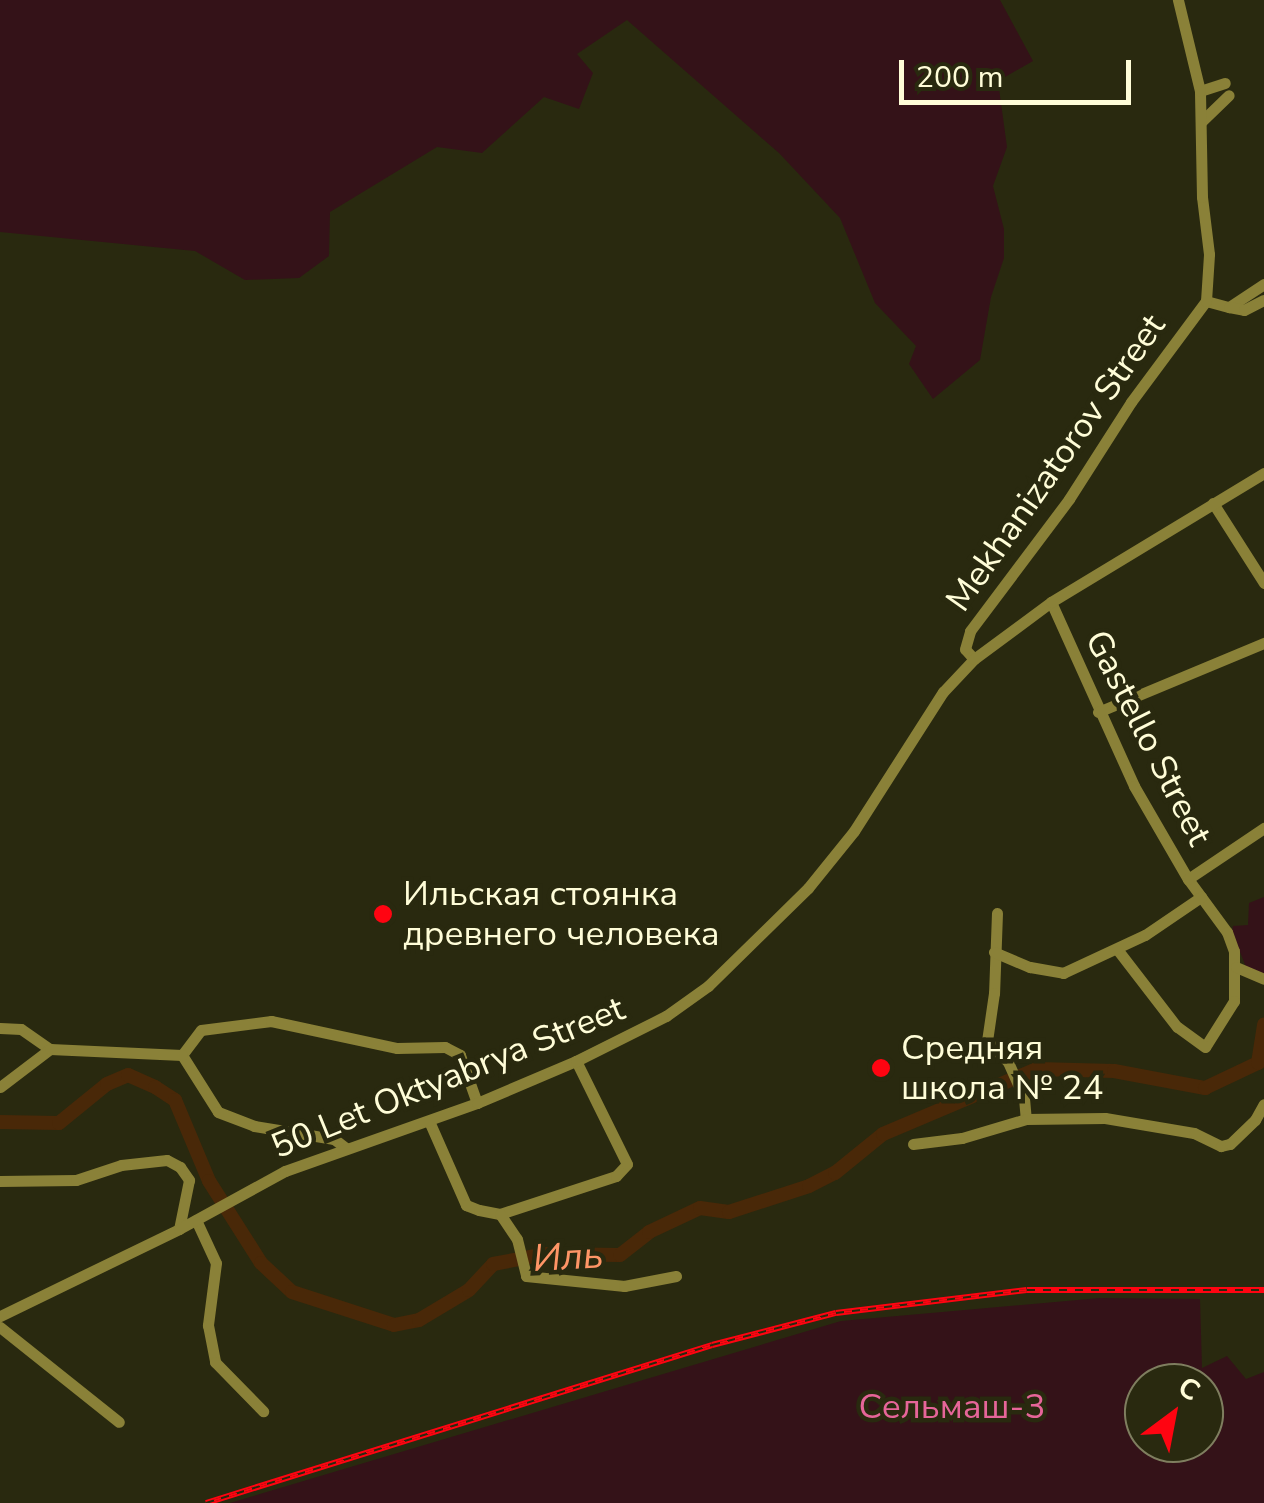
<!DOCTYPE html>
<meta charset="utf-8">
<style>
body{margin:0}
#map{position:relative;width:1264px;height:1503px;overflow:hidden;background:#29290f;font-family:"Nunito Sans",sans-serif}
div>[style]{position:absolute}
.green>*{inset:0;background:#341218}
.river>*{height:14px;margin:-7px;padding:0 7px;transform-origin:7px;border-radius:7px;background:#492808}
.minor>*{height:11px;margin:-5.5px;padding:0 5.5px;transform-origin:5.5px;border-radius:5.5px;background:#8a8138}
.rail>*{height:6px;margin-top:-3px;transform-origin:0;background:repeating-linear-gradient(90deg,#29290f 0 8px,#ff0411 0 16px);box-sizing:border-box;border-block:2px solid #ff0411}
.dots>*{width:28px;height:28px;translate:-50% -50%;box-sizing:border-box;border:5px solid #29290f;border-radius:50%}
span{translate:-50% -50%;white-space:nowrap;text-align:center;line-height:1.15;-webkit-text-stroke:9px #29290f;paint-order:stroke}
.street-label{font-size:35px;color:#fffdd8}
.poi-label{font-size:35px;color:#fffdd8}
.left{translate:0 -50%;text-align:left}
.park-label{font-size:35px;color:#e66599}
.water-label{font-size:38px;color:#ff9566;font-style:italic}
.north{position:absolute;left:1124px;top:1363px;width:100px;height:100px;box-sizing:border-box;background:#29290f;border:2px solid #7f7e5f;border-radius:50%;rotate:32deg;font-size:28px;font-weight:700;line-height:40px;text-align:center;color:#fffdd8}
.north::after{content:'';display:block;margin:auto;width:35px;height:45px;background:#ff0411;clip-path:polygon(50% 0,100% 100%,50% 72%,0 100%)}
.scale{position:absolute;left:899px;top:60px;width:232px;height:45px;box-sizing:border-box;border:5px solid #fffdd8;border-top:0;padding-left:12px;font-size:30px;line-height:35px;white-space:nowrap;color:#fffdd8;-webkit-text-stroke:8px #29290f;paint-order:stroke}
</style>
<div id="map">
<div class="green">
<i style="clip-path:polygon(0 0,1000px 0,1033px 61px,998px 81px,1007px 147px,993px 186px,1004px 229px,1004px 258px,991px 297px,980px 360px,933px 399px,909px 364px,916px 346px,875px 303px,840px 218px,779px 153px,627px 20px,577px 54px,593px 73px,579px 109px,544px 97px,482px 153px,437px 147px,330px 212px,329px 256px,299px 278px,245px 280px,195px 251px,0 232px)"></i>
<i style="clip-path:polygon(1264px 897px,1264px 975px,1246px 967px,1232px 932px,1233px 926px,1248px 925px,1249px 903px)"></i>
<i style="clip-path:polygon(evenodd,1100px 1298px,1200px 1299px,1202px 1368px,1227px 1356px,1246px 1379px,1264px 1372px,1264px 1503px,230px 1503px,841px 1321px,1100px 1298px,1144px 1383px,1204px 1383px,1204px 1443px,1144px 1443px,1144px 1383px)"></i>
</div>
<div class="river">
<i style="left:0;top:1122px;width:59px;rotate:1deg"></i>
<i style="left:59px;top:1123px;width:62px;rotate:-39.1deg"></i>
<i style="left:107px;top:1084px;width:23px;rotate:-23deg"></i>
<i style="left:128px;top:1075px;width:30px;rotate:24deg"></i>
<i style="left:155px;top:1087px;width:24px;rotate:33deg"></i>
<i style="left:175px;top:1100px;width:88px;rotate:67.2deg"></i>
<i style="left:209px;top:1181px;width:97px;rotate:57.6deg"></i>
<i style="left:261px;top:1263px;width:42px;rotate:43.1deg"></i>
<i style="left:292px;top:1292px;width:107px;rotate:17.9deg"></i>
<i style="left:394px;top:1325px;width:25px;rotate:-11deg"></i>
<i style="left:419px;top:1320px;width:58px;rotate:-31deg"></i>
<i style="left:469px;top:1290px;width:35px;rotate:-47deg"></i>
<i style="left:493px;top:1264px;width:54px;rotate:-10.7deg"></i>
<i style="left:546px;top:1254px;width:74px;rotate:0.8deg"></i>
<i style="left:620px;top:1255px;width:37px;rotate:-38deg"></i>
<i style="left:649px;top:1232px;width:56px;rotate:-25.2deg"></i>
<i style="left:700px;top:1208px;width:29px;rotate:8deg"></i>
<i style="left:729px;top:1212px;width:84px;rotate:-18deg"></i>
<i style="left:809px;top:1186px;width:29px;rotate:-27deg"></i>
<i style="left:835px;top:1173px;width:62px;rotate:-39.1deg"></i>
<i style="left:883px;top:1134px;width:167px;rotate:-22.9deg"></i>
<i style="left:1037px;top:1069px;width:77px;rotate:1.5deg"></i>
<i style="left:1114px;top:1071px;width:93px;rotate:10.6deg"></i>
<i style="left:1205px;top:1088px;width:59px;rotate:-25.3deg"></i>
<i style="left:1258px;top:1063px;width:39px;rotate:-81deg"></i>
</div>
<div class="minor">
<i style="left:1200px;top:91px;width:26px;rotate:-18deg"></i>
<i style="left:1202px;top:121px;width:37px;rotate:-44deg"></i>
<i style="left:1206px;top:301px;width:24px;rotate:15deg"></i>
<i style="left:1229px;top:307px;width:42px;rotate:-33.3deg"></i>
<i style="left:1229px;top:307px;width:15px;rotate:11deg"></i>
<i style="left:1244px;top:310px;width:22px;rotate:-27deg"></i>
<i style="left:1213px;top:503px;width:95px;rotate:57.5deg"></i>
<i style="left:1051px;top:602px;width:202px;rotate:65.7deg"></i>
<i style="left:1134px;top:786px;width:108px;rotate:59.9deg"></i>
<i style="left:1188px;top:879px;width:66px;rotate:53.7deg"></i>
<i style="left:1227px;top:932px;width:20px;rotate:70deg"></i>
<i style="left:1234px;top:951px;width:50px;rotate:90deg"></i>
<i style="left:1234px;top:1001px;width:54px;rotate:122.2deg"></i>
<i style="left:1205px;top:1047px;width:34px;rotate:-144deg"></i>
<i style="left:1177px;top:1027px;width:98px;rotate:-127.6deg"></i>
<i style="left:974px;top:659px;width:13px;rotate:-132deg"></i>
<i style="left:965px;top:649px;width:19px;rotate:-74deg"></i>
<i style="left:970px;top:631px;width:165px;rotate:-53.1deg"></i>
<i style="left:1069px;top:499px;width:115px;rotate:-57.4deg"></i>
<i style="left:1131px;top:402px;width:126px;rotate:-53.4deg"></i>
<i style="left:1206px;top:301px;width:47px;rotate:-86.3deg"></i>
<i style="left:1209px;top:254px;width:57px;rotate:-97deg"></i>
<i style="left:1202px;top:197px;width:106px;rotate:-91.1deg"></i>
<i style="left:1200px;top:91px;width:94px;rotate:-103.6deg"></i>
<i style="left:1098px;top:712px;width:180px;rotate:-22.6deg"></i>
<i style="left:1188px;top:879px;width:92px;rotate:-33.9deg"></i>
<i style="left:997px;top:913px;width:80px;rotate:92.1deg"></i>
<i style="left:994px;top:993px;width:49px;rotate:98.3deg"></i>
<i style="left:987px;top:1041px;width:30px;rotate:45deg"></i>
<i style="left:1008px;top:1062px;width:39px;rotate:66deg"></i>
<i style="left:1024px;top:1098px;width:21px;rotate:85deg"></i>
<i style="left:994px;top:952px;width:39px;rotate:23deg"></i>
<i style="left:1030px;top:967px;width:34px;rotate:10deg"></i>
<i style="left:1063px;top:973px;width:90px;rotate:-24.9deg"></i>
<i style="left:1145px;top:935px;width:68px;rotate:-34.2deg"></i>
<i style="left:1236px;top:967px;width:30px;rotate:23deg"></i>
<i style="left:0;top:1028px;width:21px;rotate:3deg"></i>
<i style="left:21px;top:1029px;width:35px;rotate:35deg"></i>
<i style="left:182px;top:1055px;width:31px;rotate:-53deg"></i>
<i style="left:201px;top:1030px;width:71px;rotate:-7.3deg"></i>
<i style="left:271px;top:1021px;width:129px;rotate:12.1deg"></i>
<i style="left:397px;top:1048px;width:48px;rotate:-1.2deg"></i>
<i style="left:445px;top:1047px;width:17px;rotate:28deg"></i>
<i style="left:460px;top:1055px;width:51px;rotate:70.5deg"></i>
<i style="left:182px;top:1055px;width:67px;rotate:57.7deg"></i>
<i style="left:218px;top:1112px;width:39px;rotate:21deg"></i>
<i style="left:254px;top:1126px;width:81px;rotate:9.2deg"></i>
<i style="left:334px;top:1139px;width:15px;rotate:37deg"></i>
<i style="left:0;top:1087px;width:63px;rotate:-37.2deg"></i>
<i style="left:50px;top:1049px;width:132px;rotate:2.6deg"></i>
<i style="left:429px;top:1121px;width:92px;rotate:66.2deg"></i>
<i style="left:466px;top:1205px;width:14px;rotate:21deg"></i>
<i style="left:479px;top:1210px;width:21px;rotate:11deg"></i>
<i style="left:500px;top:1214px;width:122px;rotate:-18.1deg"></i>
<i style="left:616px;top:1176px;width:16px;rotate:-47deg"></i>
<i style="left:627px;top:1164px;width:115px;rotate:-116.3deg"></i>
<i style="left:913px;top:1144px;width:49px;rotate:-7deg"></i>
<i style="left:962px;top:1138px;width:67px;rotate:-16.5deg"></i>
<i style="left:1026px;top:1119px;width:79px;rotate:-0.7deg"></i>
<i style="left:1105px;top:1118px;width:90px;rotate:9.6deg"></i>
<i style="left:1194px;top:1133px;width:30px;rotate:26deg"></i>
<i style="left:1221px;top:1146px;width:9px;rotate:-13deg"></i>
<i style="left:1230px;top:1144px;width:35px;rotate:-44deg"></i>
<i style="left:1255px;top:1120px;width:18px;rotate:-61deg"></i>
<i style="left:0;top:1181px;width:76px;rotate:-0.8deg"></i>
<i style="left:76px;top:1180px;width:47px;rotate:-18.4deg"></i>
<i style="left:121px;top:1165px;width:46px;rotate:-6.2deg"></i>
<i style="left:167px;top:1160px;width:15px;rotate:28deg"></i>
<i style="left:180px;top:1167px;width:16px;rotate:55deg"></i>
<i style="left:189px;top:1180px;width:50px;rotate:101.5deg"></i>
<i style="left:500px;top:1214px;width:30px;rotate:56deg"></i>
<i style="left:517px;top:1239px;width:38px;rotate:76deg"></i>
<i style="left:526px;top:1276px;width:99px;rotate:5.8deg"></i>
<i style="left:624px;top:1286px;width:53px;rotate:-10.9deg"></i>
<i style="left:196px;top:1220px;width:47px;rotate:65.1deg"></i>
<i style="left:216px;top:1263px;width:63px;rotate:97.4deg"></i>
<i style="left:208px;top:1325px;width:38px;rotate:79deg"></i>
<i style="left:215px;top:1362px;width:69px;rotate:45.6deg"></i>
<i style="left:0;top:1316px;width:199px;rotate:-25.9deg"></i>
<i style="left:179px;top:1229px;width:121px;rotate:-28.7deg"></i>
<i style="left:285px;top:1171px;width:204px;rotate:-19.5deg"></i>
<i style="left:477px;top:1103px;width:108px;rotate:-23deg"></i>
<i style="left:576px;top:1061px;width:101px;rotate:-26.6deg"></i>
<i style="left:666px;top:1016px;width:52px;rotate:-35.5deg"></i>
<i style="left:708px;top:986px;width:140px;rotate:-44.4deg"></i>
<i style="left:808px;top:888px;width:73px;rotate:-51.1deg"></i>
<i style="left:854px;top:831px;width:165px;rotate:-57.4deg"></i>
<i style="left:943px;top:692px;width:45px;rotate:-46.8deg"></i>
<i style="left:974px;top:659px;width:96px;rotate:-36.5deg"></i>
<i style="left:1051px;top:602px;width:249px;rotate:-31.2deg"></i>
<i style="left:0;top:1327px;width:152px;rotate:38.6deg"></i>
</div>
<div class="rail">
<i style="left:206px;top:1503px;width:530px;rotate:-17.34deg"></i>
<i style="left:712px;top:1345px;width:128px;rotate:-14.5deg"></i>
<i style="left:836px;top:1313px;width:192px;rotate:-6.9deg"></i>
<i style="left:1027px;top:1290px;width:237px"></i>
</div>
<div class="dots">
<i style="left:383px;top:914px;background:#ff0411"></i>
<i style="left:881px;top:1068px;background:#ff0411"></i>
</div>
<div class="street-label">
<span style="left:1056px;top:463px;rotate:-55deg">Mekhanizatorov Street</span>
<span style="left:1148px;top:738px;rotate:63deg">Gastello Street</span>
<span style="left:448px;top:1078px;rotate:-22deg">50 Let Oktyabrya Street</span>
</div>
<div class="poi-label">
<span class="left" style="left:403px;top:914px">Ильская стоянка<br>древнего человека</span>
<span class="left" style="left:901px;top:1068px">Средняя<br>школа № 24</span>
</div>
<div class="park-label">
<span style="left:952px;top:1407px">Сельмаш-3</span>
</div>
<div class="water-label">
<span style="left:568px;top:1257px;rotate:-3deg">Иль</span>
</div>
<div class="north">С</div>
<div class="scale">200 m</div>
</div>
